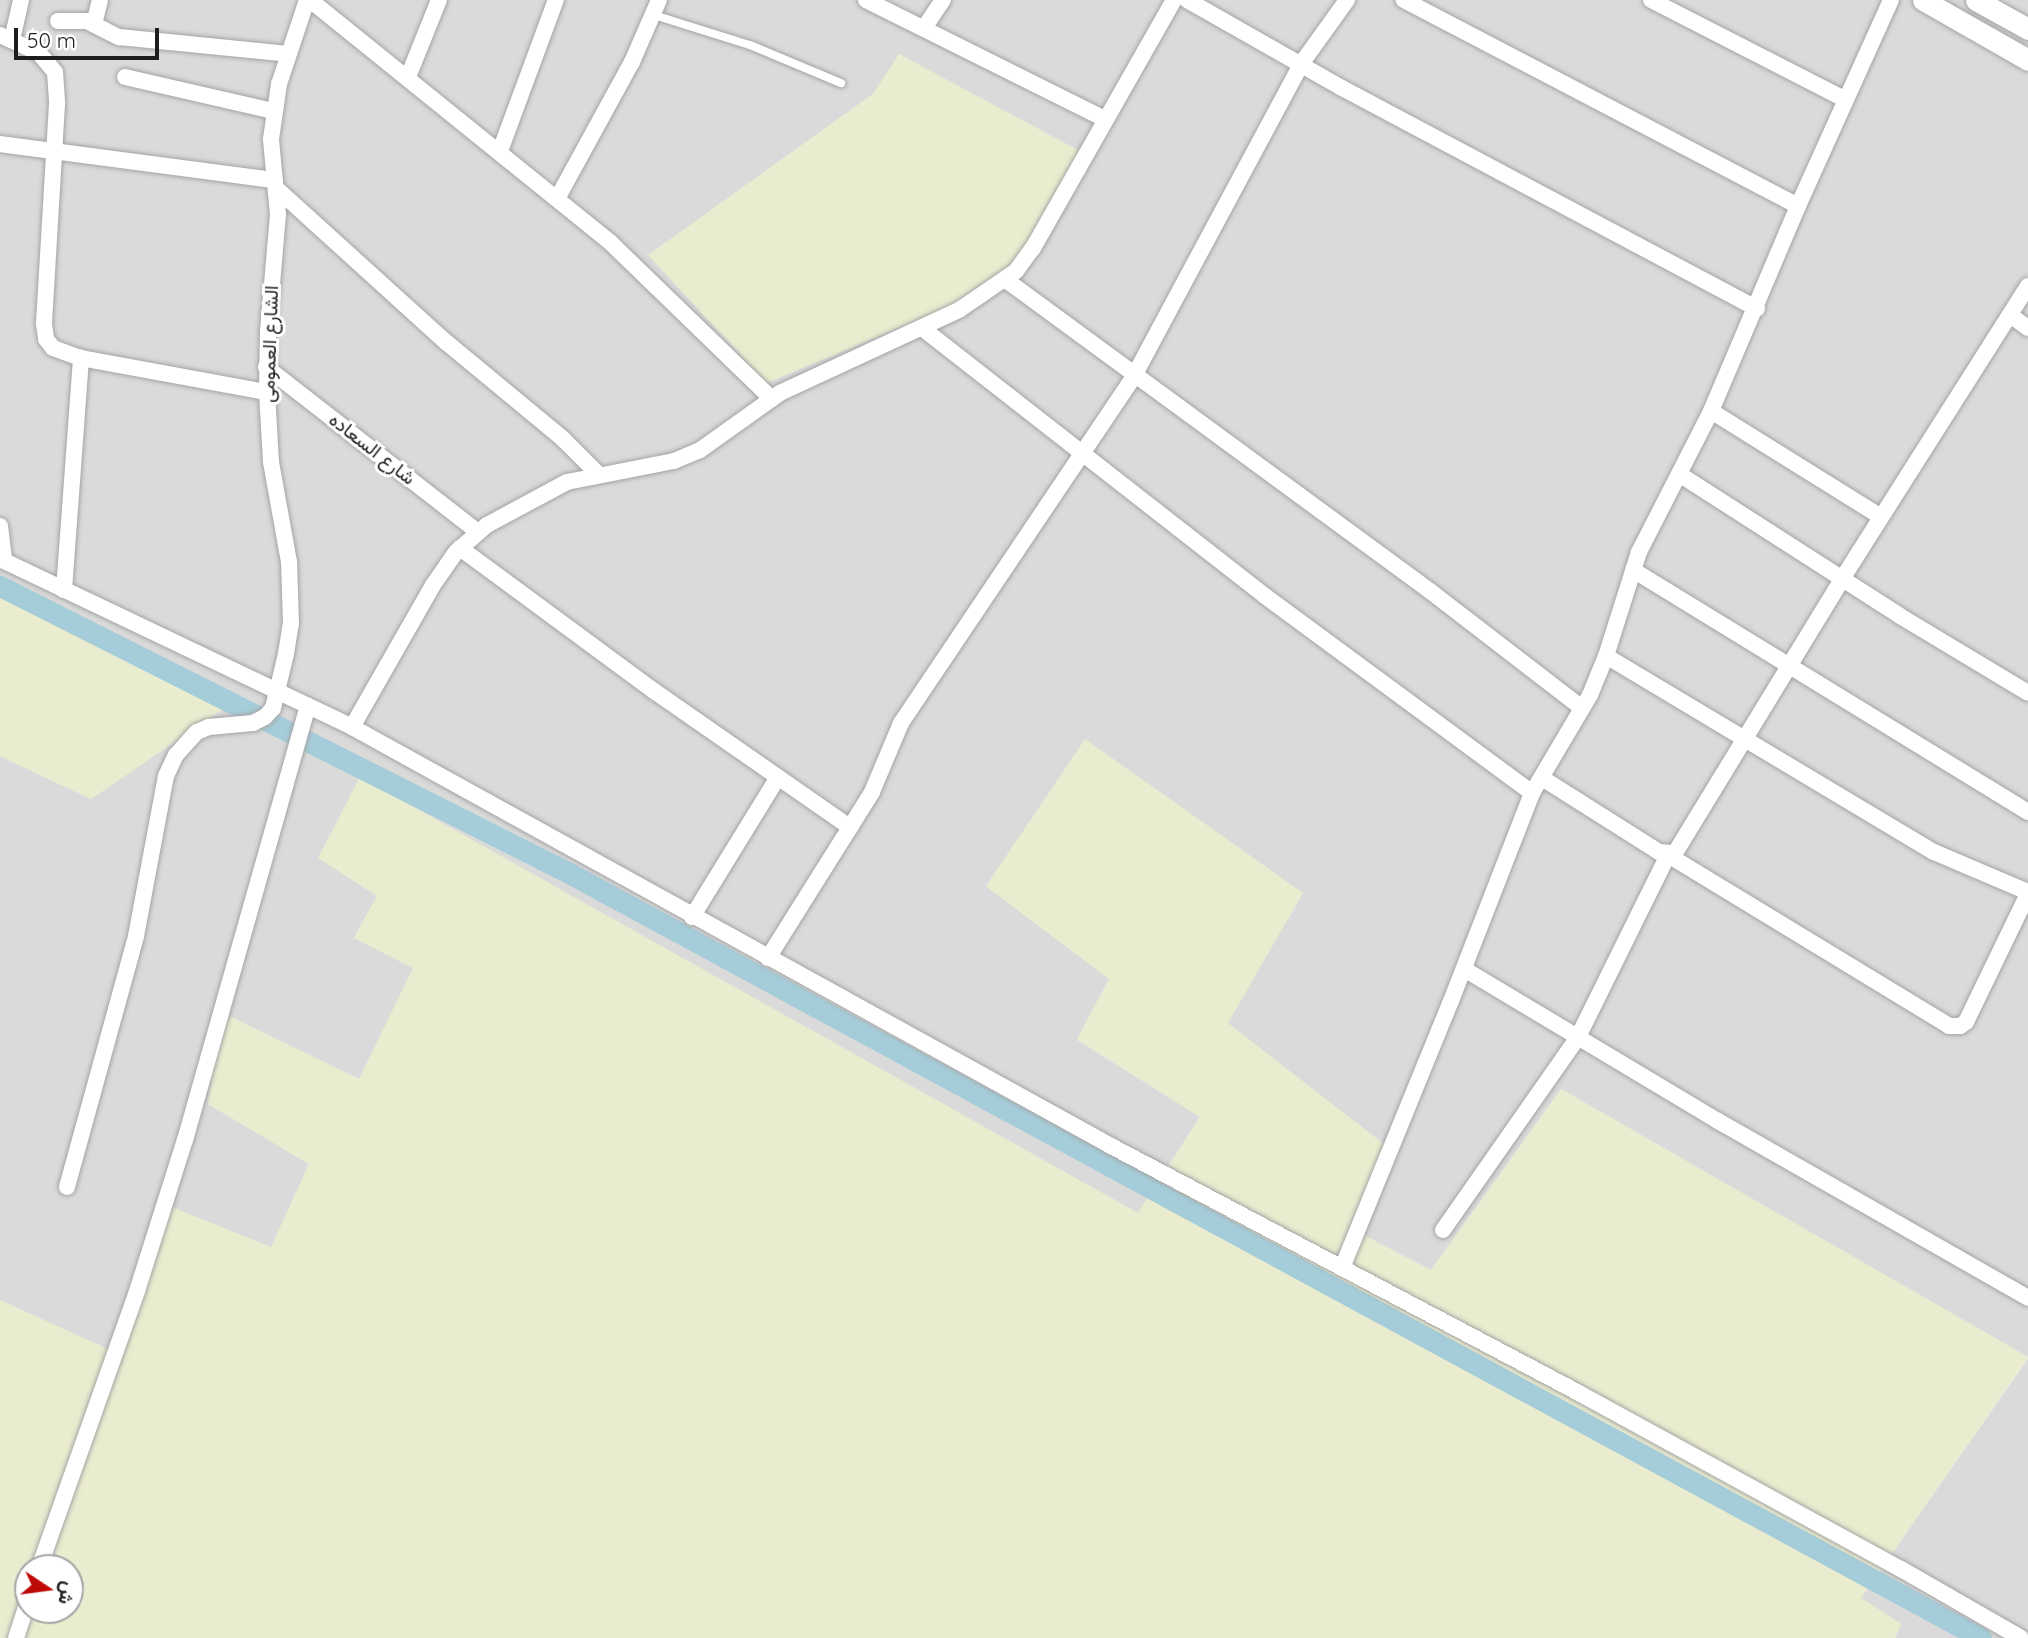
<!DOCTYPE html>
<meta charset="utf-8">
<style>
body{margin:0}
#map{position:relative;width:2028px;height:1638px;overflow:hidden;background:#edeae3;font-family:Quicksand,Vazirmatn,sans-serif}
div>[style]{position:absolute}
.residential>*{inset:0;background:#dbdada}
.farmland>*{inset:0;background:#eaeccf}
.canal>*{height:21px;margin:-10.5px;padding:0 10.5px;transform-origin:10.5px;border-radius:10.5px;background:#a5cdd9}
.roads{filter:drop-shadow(0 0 2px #a4a4a4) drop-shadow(0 0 2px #a4a4a4)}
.service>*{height:8px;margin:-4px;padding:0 4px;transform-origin:4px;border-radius:4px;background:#fff}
.minor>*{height:16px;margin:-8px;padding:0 8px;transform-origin:8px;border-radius:8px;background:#fff}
.tertiary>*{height:21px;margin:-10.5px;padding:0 10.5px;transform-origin:10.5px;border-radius:10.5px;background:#fff}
span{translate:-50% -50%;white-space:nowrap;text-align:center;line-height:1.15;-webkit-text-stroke:6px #fff;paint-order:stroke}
.street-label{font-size:19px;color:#1d1d1d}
.north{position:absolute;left:14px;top:1554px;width:70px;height:70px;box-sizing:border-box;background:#fff;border:2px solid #a5a5a5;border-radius:50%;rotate:103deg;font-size:19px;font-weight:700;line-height:28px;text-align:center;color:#1d1d1d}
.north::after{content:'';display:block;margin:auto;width:24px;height:32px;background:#bf0a0a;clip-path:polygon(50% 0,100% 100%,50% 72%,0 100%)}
.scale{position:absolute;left:14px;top:28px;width:145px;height:32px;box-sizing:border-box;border:4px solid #1d1d1d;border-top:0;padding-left:9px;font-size:21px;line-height:24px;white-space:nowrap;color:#1d1d1d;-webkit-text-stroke:5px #fff;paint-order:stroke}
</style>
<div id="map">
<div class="residential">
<i style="clip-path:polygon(evenodd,0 0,2028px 0,2028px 1357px,1561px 1089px,1431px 1270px,1348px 1227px,1385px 1145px,1227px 1023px,986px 886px,1109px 979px,1077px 1040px,1200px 1117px,1138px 1213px,360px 778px,377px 896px,354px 938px,414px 968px,359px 1079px,223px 1013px,208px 1104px,309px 1164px,271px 1248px,110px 1351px,0 1300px,0 756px,91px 799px,230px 704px,0 590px,0 0,899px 55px,767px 383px,649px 255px,873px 94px,899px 55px)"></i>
<i style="clip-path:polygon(2028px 1359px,2028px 1638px,1895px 1638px,1901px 1624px,1861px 1598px)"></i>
</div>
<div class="farmland">
<i style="clip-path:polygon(899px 54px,1087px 155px,1017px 278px,767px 383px,648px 255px,873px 94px)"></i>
<i style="clip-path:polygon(0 590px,230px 704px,91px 799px,0 756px)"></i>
<i style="clip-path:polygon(evenodd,1085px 739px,1303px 893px,1228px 1023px,1385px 1145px,1349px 1228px,1431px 1270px,1561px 1089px,2028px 1357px,1861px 1598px,1901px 1624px,1895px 1638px,0 1638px,0 1300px,110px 1350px,172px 1207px,271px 1247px,309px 1164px,208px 1104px,222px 1013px,359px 1079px,413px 968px,354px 938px,377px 896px,318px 858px,360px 777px,1138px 1213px,1200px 1117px,1077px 1039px,1109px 979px,986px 886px,1085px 739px,28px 1568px,70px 1568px,70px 1610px,28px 1610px,28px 1568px)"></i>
</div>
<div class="canal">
<i style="left:0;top:586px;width:637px;rotate:26.77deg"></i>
<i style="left:569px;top:873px;width:1606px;rotate:28.45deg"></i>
</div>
<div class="roads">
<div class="service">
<i style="left:654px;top:15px;width:101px;rotate:17.4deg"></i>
<i style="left:750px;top:45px;width:99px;rotate:22.7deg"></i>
</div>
<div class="minor">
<i style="left:310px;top:0;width:387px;rotate:38.9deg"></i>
<i style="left:611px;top:243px;width:224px;rotate:44.1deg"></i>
<i style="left:866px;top:0;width:267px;rotate:26.5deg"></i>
<i style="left:1187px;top:0;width:178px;rotate:29.6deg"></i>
<i style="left:1342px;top:88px;width:470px;rotate:28deg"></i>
<i style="left:1651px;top:0;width:219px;rotate:27.1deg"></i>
<i style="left:58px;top:21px;width:29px"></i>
<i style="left:87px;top:21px;width:36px;rotate:27deg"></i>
<i style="left:119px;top:37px;width:170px;rotate:5.7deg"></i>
<i style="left:94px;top:24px;width:25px;rotate:-76deg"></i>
<i style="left:924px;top:28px;width:34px;rotate:-56deg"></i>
<i style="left:0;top:35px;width:43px;rotate:24.8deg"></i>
<i style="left:39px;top:53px;width:25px;rotate:50deg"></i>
<i style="left:55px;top:72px;width:32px;rotate:86deg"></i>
<i style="left:57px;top:104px;width:220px;rotate:93.4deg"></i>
<i style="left:44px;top:324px;width:15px;rotate:82deg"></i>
<i style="left:46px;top:339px;width:11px;rotate:52deg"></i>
<i style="left:53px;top:348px;width:30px;rotate:20deg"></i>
<i style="left:12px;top:40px;width:41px;rotate:-77.3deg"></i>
<i style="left:125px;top:77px;width:152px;rotate:12.9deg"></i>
<i style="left:408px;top:77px;width:83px;rotate:-68.1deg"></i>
<i style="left:0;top:144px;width:277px;rotate:7.5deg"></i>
<i style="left:500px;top:151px;width:161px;rotate:-69.7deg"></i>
<i style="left:277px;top:189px;width:228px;rotate:42.2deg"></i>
<i style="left:446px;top:342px;width:151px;rotate:39.6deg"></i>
<i style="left:562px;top:438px;width:52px;rotate:45deg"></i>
<i style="left:558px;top:197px;width:154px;rotate:-61.3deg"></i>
<i style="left:632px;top:62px;width:68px;rotate:-66.5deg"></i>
<i style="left:1798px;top:206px;width:226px;rotate:-65.7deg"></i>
<i style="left:1006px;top:280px;width:526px;rotate:36.26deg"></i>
<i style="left:1430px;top:591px;width:192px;rotate:37.6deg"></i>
<i style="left:2010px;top:315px;width:22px;rotate:36deg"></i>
<i style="left:922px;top:328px;width:435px;rotate:38deg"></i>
<i style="left:1265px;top:596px;width:332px;rotate:36.4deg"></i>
<i style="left:266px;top:367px;width:269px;rotate:37.9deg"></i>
<i style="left:1711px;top:411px;width:200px;rotate:31.9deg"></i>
<i style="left:1679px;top:474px;width:263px;rotate:32.7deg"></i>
<i style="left:1900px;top:616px;width:149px;rotate:31deg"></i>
<i style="left:0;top:526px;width:35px;rotate:83deg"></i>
<i style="left:460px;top:548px;width:241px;rotate:36.4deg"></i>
<i style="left:654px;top:691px;width:239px;rotate:34.8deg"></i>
<i style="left:0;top:559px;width:390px;rotate:25.5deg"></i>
<i style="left:352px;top:727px;width:867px;rotate:28.9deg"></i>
<i style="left:1111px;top:1146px;width:529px;rotate:27.82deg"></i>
<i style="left:1579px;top:1393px;width:367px;rotate:28.7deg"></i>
<i style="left:1901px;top:1569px;width:138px;rotate:29.9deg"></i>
<i style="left:1633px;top:570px;width:463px;rotate:31.5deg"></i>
<i style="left:64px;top:590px;width:233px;rotate:-85.8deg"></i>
<i style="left:81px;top:358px;width:189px;rotate:10.4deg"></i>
<i style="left:1606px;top:656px;width:382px;rotate:30.9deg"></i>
<i style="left:1934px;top:852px;width:102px;rotate:23.1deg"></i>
<i style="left:352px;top:727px;width:163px;rotate:-60.3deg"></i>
<i style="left:433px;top:585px;width:40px;rotate:-55.1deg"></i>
<i style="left:456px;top:552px;width:41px;rotate:-41.1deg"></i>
<i style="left:487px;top:525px;width:91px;rotate:-28.3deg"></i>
<i style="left:567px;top:482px;width:109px;rotate:-11.1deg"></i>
<i style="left:674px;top:461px;width:28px;rotate:-23deg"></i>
<i style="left:700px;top:450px;width:98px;rotate:-35.5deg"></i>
<i style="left:780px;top:393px;width:197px;rotate:-24.9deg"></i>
<i style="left:959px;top:310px;width:69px;rotate:-34.4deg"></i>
<i style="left:1016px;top:271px;width:29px;rotate:-54deg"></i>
<i style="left:1033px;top:248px;width:285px;rotate:-60.4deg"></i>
<i style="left:1542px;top:778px;width:138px;rotate:32.3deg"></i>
<i style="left:1659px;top:852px;width:16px;rotate:4deg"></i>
<i style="left:1675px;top:853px;width:321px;rotate:-58.6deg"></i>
<i style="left:1842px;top:579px;width:347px;rotate:-57.6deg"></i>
<i style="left:692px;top:917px;width:164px;rotate:-58.4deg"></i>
<i style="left:768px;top:958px;width:196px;rotate:-57.9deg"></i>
<i style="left:872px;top:792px;width:75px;rotate:-67.2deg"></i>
<i style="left:901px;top:723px;width:418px;rotate:-56.1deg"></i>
<i style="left:1134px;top:376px;width:354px;rotate:-61.8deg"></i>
<i style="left:1301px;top:64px;width:79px;rotate:-54.3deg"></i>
<i style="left:1464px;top:969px;width:296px;rotate:30.9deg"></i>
<i style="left:1718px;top:1121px;width:357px;rotate:29.7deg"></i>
<i style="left:67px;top:1187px;width:260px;rotate:-74.6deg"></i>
<i style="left:136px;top:936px;width:163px;rotate:-79.4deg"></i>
<i style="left:166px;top:776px;width:23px;rotate:-65deg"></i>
<i style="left:176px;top:755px;width:31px;rotate:-48deg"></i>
<i style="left:197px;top:732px;width:13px;rotate:-23deg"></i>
<i style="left:209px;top:727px;width:44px;rotate:-5.2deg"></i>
<i style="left:253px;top:723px;width:13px;rotate:-27deg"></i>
<i style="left:265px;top:717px;width:12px;rotate:-48deg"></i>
<i style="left:273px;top:708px;width:56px;rotate:-76.5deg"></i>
<i style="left:286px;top:654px;width:30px;rotate:-81deg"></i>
<i style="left:291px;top:624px;width:62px;rotate:-91.8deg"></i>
<i style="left:289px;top:562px;width:102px;rotate:-100.2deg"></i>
<i style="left:271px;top:462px;width:70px;rotate:-93.3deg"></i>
<i style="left:267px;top:392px;width:61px;rotate:-89.1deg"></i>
<i style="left:268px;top:331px;width:116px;rotate:-85.1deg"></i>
<i style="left:278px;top:215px;width:76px;rotate:-95.3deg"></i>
<i style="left:271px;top:139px;width:56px;rotate:-81.7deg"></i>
<i style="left:279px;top:84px;width:89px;rotate:-71.6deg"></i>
<i style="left:1443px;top:1230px;width:236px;rotate:-55deg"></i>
<i style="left:1578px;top:1037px;width:203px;rotate:-63.7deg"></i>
<i style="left:1668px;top:855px;width:329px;rotate:31.3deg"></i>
<i style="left:1949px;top:1026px;width:11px"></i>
<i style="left:1960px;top:1026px;width:7px;rotate:-34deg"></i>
<i style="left:1966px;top:1022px;width:142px;rotate:-64.2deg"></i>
<i style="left:1342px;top:1268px;width:288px;rotate:-67.8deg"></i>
<i style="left:1451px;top:1001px;width:223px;rotate:-68.7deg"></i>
<i style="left:1532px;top:793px;width:114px;rotate:-59.4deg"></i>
<i style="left:1590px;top:695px;width:42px;rotate:-67.7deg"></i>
<i style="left:1606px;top:656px;width:109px;rotate:-72.4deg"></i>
<i style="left:1639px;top:552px;width:158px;rotate:-62.9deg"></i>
<i style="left:1711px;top:411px;width:223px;rotate:-67deg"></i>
<i style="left:1798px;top:206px;width:445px;rotate:-152.4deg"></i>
<i style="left:39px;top:1568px;width:294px;rotate:-70.5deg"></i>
<i style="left:137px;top:1291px;width:158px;rotate:-72.4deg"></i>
<i style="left:185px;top:1140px;width:451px;rotate:-74.2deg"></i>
<i style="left:16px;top:1638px;width:38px;rotate:-72deg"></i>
</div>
<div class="tertiary">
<i style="left:1923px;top:0;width:121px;rotate:29.7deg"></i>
<i style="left:1976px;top:0;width:60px;rotate:29.1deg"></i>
</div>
</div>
<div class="street-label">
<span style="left:270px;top:344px;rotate:-88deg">الشارع العمومى</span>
<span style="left:372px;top:449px;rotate:38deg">شارع السعاده</span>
</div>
<div class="north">ش</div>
<div class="scale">50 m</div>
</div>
